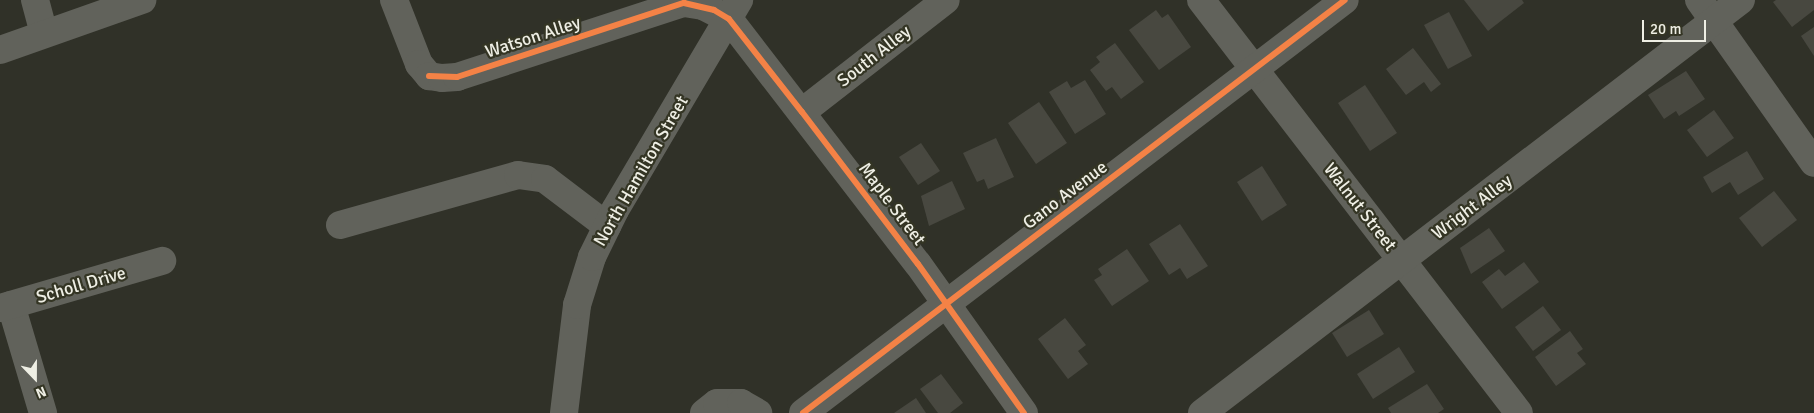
<!DOCTYPE html>
<style>
body{margin:0}
#map{position:relative;width:1814px;height:413px;overflow:hidden;background:#303128;font-family:Signika,sans-serif}
div>[style]{position:absolute}
.building>*{inset:0;background:#484840}
.minor>*{height:28px;margin:-14px;padding:0 14px;transform-origin:14px;border-radius:14px;background:#61625b}
.cycleway>*{height:6px;margin:-3px;padding:0 3px;transform-origin:3px;border-radius:3px;background:#f48246}
span{translate:-50% -50%;white-space:nowrap;text-align:center;line-height:1.15;-webkit-text-stroke:4.5px #343524;paint-order:stroke}
.street-label{font-size:18px;color:#eeeee4}
.north{position:absolute;left:10px;top:353px;width:50px;height:50px;-webkit-text-stroke:4px #343524;paint-order:stroke;rotate:158deg;font-size:14px;font-weight:700;line-height:20px;text-align:center;color:#eeeee4}
.north::after{content:'';display:block;margin:auto;width:18px;height:22px;background:#eeeee4;clip-path:polygon(50% 0,100% 100%,50% 72%,0 100%)}
.scale{position:absolute;left:1642px;top:20px;width:64px;height:22px;box-sizing:border-box;border:2px solid #eeeee4;border-top:0;padding-left:6px;font-size:15px;line-height:18px;white-space:nowrap;color:#eeeee4;-webkit-text-stroke:4px #343524;paint-order:stroke}
</style>
<div id="map">
<div class="building">
<i style="clip-path:polygon(1464px 0,1522px 0,1524px 3px,1488px 31px)"></i>
<i style="clip-path:polygon(1776px 0,1814px 0,1814px 10px,1792px 27px,1773px 2px)"></i>
<i style="clip-path:polygon(1156px 10px,1162px 18px,1168px 14px,1191px 47px,1159px 70px,1129px 30px)"></i>
<i style="clip-path:polygon(1449px 12px,1472px 56px,1448px 69px,1424px 25px)"></i>
<i style="clip-path:polygon(1814px 27px,1814px 56px,1801px 36px)"></i>
<i style="clip-path:polygon(1115px 43px,1144px 82px,1121px 99px,1112px 87px,1106px 91px,1090px 70px,1100px 62px,1096px 57px)"></i>
<i style="clip-path:polygon(1413px 48px,1441px 84px,1431px 92px,1424px 82px,1406px 95px,1386px 69px)"></i>
<i style="clip-path:polygon(1686px 71px,1705px 99px,1679px 116px,1676px 111px,1664px 119px,1648px 95px)"></i>
<i style="clip-path:polygon(1085px 80px,1106px 114px,1075px 134px,1049px 92px,1067px 81px,1071px 88px)"></i>
<i style="clip-path:polygon(1365px 85px,1397px 133px,1370px 151px,1338px 103px)"></i>
<i style="clip-path:polygon(1039px 102px,1067px 143px,1036px 164px,1008px 123px)"></i>
<i style="clip-path:polygon(1714px 110px,1734px 138px,1707px 157px,1687px 130px)"></i>
<i style="clip-path:polygon(996px 138px,1014px 177px,988px 189px,984px 179px,977px 182px,963px 153px)"></i>
<i style="clip-path:polygon(921px 143px,940px 171px,918px 185px,899px 157px)"></i>
<i style="clip-path:polygon(1747px 151px,1764px 179px,1738px 195px,1730px 182px,1712px 193px,1703px 177px)"></i>
<i style="clip-path:polygon(1262px 166px,1287px 205px,1262px 221px,1237px 182px)"></i>
<i style="clip-path:polygon(952px 181px,965px 209px,929px 226px,921px 196px)"></i>
<i style="clip-path:polygon(1774px 191px,1797px 220px,1762px 247px,1739px 218px)"></i>
<i style="clip-path:polygon(1180px 224px,1208px 266px,1187px 279px,1180px 268px,1169px 275px,1149px 244px)"></i>
<i style="clip-path:polygon(1489px 228px,1505px 251px,1471px 274px,1460px 248px)"></i>
<i style="clip-path:polygon(1127px 249px,1149px 281px,1112px 306px,1094px 280px,1102px 275px,1098px 269px)"></i>
<i style="clip-path:polygon(1524px 262px,1539px 282px,1502px 309px,1482px 282px,1499px 269px,1505px 276px)"></i>
<i style="clip-path:polygon(1543px 306px,1561px 330px,1533px 351px,1515px 327px)"></i>
<i style="clip-path:polygon(1369px 310px,1384px 334px,1347px 357px,1332px 333px)"></i>
<i style="clip-path:polygon(1065px 318px,1086px 345px,1078px 351px,1088px 364px,1068px 379px,1038px 339px)"></i>
<i style="clip-path:polygon(1570px 331px,1583px 349px,1577px 353px,1586px 364px,1556px 386px,1535px 357px)"></i>
<i style="clip-path:polygon(1399px 347px,1415px 372px,1373px 399px,1357px 374px)"></i>
<i style="clip-path:polygon(941px 374px,963px 403px,950px 413px,938px 413px,920px 389px)"></i>
<i style="clip-path:polygon(1427px 384px,1444px 409px,1438px 413px,1391px 413px,1388px 408px)"></i>
<i style="clip-path:polygon(916px 398px,926px 413px,894px 413px)"></i>
</div>
<div class="minor">
<i style="left:35px;top:0;width:35px;rotate:75deg"></i>
<i style="left:394px;top:0;width:69px;rotate:68.7deg"></i>
<i style="left:419px;top:64px;width:16px;rotate:50deg"></i>
<i style="left:429px;top:76px;width:13px;rotate:9deg"></i>
<i style="left:442px;top:78px;width:15px;rotate:-4deg"></i>
<i style="left:457px;top:77px;width:239px;rotate:-18.1deg"></i>
<i style="left:684px;top:3px;width:19px;rotate:9deg"></i>
<i style="left:703px;top:6px;width:29px;rotate:27deg"></i>
<i style="left:729px;top:19px;width:309px;rotate:52.4deg"></i>
<i style="left:918px;top:264px;width:183px;rotate:54.6deg"></i>
<i style="left:1201px;top:0;width:521px;rotate:52.4deg"></i>
<i style="left:1699px;top:0;width:199px;rotate:54.8deg"></i>
<i style="left:0;top:50px;width:151px;rotate:-19.4deg"></i>
<i style="left:802px;top:112px;width:182px;rotate:-37.9deg"></i>
<i style="left:340px;top:225px;width:185px;rotate:-15.7deg"></i>
<i style="left:518px;top:175px;width:27px;rotate:8deg"></i>
<i style="left:545px;top:179px;width:78px;rotate:37.2deg"></i>
<i style="left:11px;top:305px;width:113px;rotate:73.5deg"></i>
<i style="left:0;top:308px;width:169px;rotate:-16.2deg"></i>
<i style="left:564px;top:413px;width:109px;rotate:-83.1deg"></i>
<i style="left:577px;top:305px;width:50px;rotate:-72.6deg"></i>
<i style="left:592px;top:257px;width:52px;rotate:-63.9deg"></i>
<i style="left:615px;top:210px;width:244px;rotate:-59.4deg"></i>
<i style="left:704px;top:413px;width:16px;rotate:-38deg"></i>
<i style="left:717px;top:403px;width:24px"></i>
<i style="left:741px;top:403px;width:20px;rotate:30deg"></i>
<i style="left:803px;top:413px;width:681px;rotate:-37.31deg"></i>
<i style="left:1202px;top:413px;width:679px;rotate:-37.46deg"></i>
</div>
<div class="cycleway">
<i style="left:429px;top:76px;width:28px;rotate:2deg"></i>
<i style="left:457px;top:77px;width:239px;rotate:-18.1deg"></i>
<i style="left:684px;top:3px;width:31px;rotate:13deg"></i>
<i style="left:714px;top:10px;width:17px;rotate:31deg"></i>
<i style="left:729px;top:19px;width:118px;rotate:51.9deg"></i>
<i style="left:802px;top:112px;width:191px;rotate:52.7deg"></i>
<i style="left:918px;top:264px;width:183px;rotate:54.6deg"></i>
<i style="left:803px;top:413px;width:681px;rotate:-37.31deg"></i>
</div>
<div class="street-label">
<span style="left:533px;top:37px;rotate:-18deg">Watson Alley</span>
<span style="left:874px;top:56px;rotate:-38deg">South Alley</span>
<span style="left:641px;top:171px;rotate:-60deg">North Hamilton Street</span>
<span style="left:1065px;top:195px;rotate:-37deg">Gano Avenue</span>
<span style="left:892px;top:204px;rotate:53deg">Maple Street</span>
<span style="left:1360px;top:207px;rotate:52deg">Walnut Street</span>
<span style="left:1472px;top:207px;rotate:-37deg">Wright Alley</span>
<span style="left:81px;top:285px;rotate:-16deg">Scholl Drive</span>
</div>
<div class="north">N</div>
<div class="scale">20 m</div>
</div>
